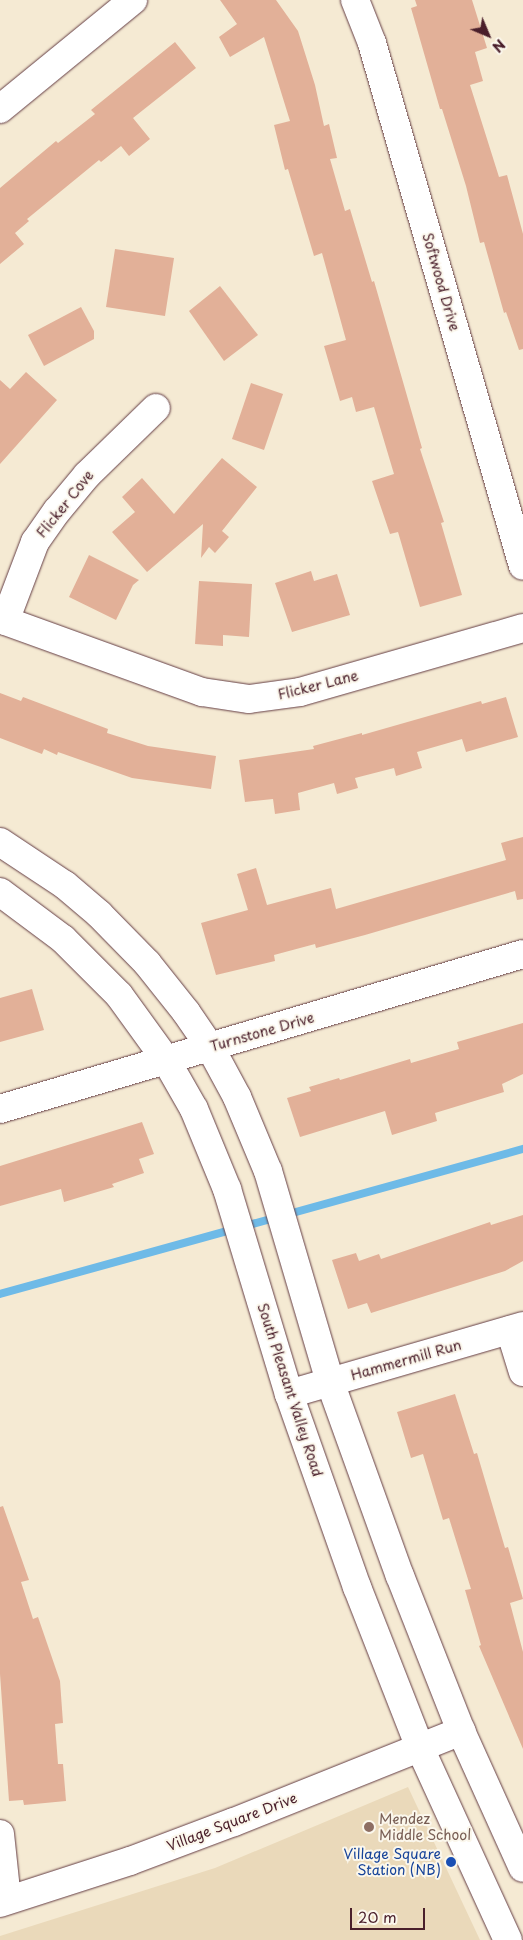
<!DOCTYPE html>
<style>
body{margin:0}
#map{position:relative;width:523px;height:1940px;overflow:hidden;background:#f5ead3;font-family:"Playpen Sans",sans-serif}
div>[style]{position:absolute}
.built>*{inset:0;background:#ead9ba}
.stream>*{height:8px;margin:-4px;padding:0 4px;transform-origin:4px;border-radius:4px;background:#6ebae7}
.building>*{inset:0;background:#e2b098}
.roads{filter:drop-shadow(0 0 1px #643d44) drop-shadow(0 0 1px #643d44)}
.minor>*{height:28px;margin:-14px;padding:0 14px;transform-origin:14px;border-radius:14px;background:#fff}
.major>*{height:28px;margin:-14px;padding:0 14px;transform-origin:14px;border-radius:14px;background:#fff}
.dots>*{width:14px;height:14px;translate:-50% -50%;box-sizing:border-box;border:2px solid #fbf7ec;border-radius:50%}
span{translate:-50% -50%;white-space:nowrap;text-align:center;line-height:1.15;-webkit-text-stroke:4px #fbf7ec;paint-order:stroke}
.street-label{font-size:14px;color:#4a1f2b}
.education-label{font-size:14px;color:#785e54}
.left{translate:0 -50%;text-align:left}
.transit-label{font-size:14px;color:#164399}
.right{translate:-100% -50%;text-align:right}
.north{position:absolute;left:463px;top:10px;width:50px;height:50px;-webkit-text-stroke:4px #fbf7ec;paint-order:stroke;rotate:135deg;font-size:14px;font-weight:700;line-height:20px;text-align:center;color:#4a1f2b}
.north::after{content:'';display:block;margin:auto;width:18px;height:22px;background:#4a1f2b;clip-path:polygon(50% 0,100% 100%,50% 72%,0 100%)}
.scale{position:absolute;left:350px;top:1908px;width:75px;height:22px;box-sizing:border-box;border:2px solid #4a1f2b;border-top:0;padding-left:6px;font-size:15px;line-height:18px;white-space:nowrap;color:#4a1f2b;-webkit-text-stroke:4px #fbf7ec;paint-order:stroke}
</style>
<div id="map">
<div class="built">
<i style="clip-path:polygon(408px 1787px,480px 1940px,0 1940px,0 1936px,215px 1868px)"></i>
</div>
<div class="stream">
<i style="left:0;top:1294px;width:543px;rotate:-15.5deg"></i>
</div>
<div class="building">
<i style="clip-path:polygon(220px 0,276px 0,298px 31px,315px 85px,324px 126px,329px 124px,337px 158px,330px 159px,345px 211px,350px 209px,372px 282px,374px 281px,422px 448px,420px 449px,444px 522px,441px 523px,462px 595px,420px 607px,398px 532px,390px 534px,372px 481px,394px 474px,374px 407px,356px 412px,352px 397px,340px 401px,324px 346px,346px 340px,322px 253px,314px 256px,288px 169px,285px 170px,274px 125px,290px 121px,264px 37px,230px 57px,219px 37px,237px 24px)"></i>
<i style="clip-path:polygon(415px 0,472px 0,487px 48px,475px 52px,483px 81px,470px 85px,499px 177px,507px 175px,523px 234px,523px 349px,519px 350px,506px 312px,504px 313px,484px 242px,480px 243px,466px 186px,442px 109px,440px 109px,411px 8px,417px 6px)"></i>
<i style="clip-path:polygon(175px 42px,196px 68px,133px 118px,150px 139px,129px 156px,121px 146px,101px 162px,99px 160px,27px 219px,29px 221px,15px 233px,24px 244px,0 264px,0 188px,56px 141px,58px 143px,95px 114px,91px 110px)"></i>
<i style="clip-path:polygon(115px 249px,174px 258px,165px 316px,106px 307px)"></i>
<i style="clip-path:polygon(220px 286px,258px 335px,224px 361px,189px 311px)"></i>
<i style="clip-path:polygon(81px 307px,94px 331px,94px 339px,44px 366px,28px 335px)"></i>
<i style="clip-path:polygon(26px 372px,57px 400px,0 464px,0 380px,10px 389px)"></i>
<i style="clip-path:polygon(251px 383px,283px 394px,264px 450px,232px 439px)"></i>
<i style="clip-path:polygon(222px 458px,257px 487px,222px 531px,229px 537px,215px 553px,209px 547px,201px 558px,203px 524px,147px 572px,112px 532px,135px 512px,122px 497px,142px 478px,174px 514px)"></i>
<i style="clip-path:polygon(89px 555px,139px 580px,133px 585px,116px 620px,69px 597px)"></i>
<i style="clip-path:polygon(311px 571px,314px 581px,337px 574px,350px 615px,292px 632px,275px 583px)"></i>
<i style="clip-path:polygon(199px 581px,252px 584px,249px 637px,223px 635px,223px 646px,195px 644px)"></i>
<i style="clip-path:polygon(0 693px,21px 701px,23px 697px,108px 729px,107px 733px,148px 746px,216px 756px,211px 789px,132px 778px,58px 752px,57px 755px,44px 749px,42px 754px,0 738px)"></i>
<i style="clip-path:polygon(506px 697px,518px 737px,466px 752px,462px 739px,417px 752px,422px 768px,396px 776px,394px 768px,355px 778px,358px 788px,337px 794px,334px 783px,298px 793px,300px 810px,275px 814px,273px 799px,245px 802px,239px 760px,314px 749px,313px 746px,362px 733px,362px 735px,481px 701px,482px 704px)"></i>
<i style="clip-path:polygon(523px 837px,523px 899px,517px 900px,515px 891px,365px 935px,316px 948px,315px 944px,274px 955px,275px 961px,216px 975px,201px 923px,248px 910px,237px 874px,256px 868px,267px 905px,331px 888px,336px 909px,506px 860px,501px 843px)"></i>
<i style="clip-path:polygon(32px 989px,44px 1030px,0 1042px,0 998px)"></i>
<i style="clip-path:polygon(523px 1023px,523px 1074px,502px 1084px,504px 1092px,435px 1113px,437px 1121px,392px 1135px,385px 1111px,300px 1137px,287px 1098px,311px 1091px,309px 1087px,339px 1078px,340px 1080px,410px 1059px,411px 1063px,459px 1049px,457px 1042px)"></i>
<i style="clip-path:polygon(142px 1122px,154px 1154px,139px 1159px,144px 1173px,112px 1184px,114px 1187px,64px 1202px,61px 1189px,0 1206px,0 1166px)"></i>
<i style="clip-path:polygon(523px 1215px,523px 1261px,505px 1271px,371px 1313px,367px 1303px,348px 1309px,332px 1260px,356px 1253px,359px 1261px,379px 1254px,381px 1259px,490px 1222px,491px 1225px)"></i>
<i style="clip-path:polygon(455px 1394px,474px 1454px,477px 1453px,505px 1548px,508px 1547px,523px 1599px,510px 1603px,523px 1652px,523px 1749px,479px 1646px,481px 1645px,465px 1590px,471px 1589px,449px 1518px,443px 1520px,423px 1454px,411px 1458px,397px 1412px)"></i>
<i style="clip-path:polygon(3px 1506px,29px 1580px,21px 1582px,33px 1619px,38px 1617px,60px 1681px,63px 1723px,55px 1724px,58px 1764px,63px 1764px,66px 1801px,24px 1805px,23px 1800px,9px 1801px,0 1674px,0 1507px)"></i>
</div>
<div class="roads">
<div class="minor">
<i style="left:355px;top:0;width:46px;rotate:68.4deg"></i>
<i style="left:372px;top:43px;width:544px;rotate:73.9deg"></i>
<i style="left:0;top:109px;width:172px;rotate:-39.3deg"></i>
<i style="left:0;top:619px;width:215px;rotate:19.9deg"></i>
<i style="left:202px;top:692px;width:48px;rotate:8.5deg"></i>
<i style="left:249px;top:699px;width:51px;rotate:-7.8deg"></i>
<i style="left:300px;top:692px;width:232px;rotate:-16deg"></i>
<i style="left:5px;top:621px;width:85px;rotate:-69.2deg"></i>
<i style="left:35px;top:542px;width:38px;rotate:-55deg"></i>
<i style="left:57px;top:511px;width:47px;rotate:-50.2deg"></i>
<i style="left:87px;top:475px;width:96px;rotate:-44.2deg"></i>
<i style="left:0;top:1109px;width:545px;rotate:-16.51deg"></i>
<i style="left:510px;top:1330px;width:44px;rotate:72.8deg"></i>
<i style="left:289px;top:1394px;width:244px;rotate:-16.2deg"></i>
<i style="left:0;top:1834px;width:66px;rotate:83.9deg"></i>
<i style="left:0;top:1903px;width:137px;rotate:-17.9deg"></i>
<i style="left:130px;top:1861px;width:111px;rotate:-20.6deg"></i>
<i style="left:234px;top:1822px;width:245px;rotate:-21.8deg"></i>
</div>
<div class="major">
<i style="left:0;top:842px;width:78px;rotate:33.5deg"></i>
<i style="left:65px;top:885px;width:45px;rotate:40.5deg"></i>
<i style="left:99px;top:914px;width:69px;rotate:45.6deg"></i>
<i style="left:147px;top:963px;width:63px;rotate:51.5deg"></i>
<i style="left:186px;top:1012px;width:42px;rotate:55.6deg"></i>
<i style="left:210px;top:1047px;width:57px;rotate:61.6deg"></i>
<i style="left:237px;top:1097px;width:80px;rotate:67.3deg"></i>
<i style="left:268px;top:1171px;width:220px;rotate:73.6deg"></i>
<i style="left:330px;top:1382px;width:206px;rotate:70.2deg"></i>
<i style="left:400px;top:1576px;width:167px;rotate:68.5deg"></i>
<i style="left:461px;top:1731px;width:150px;rotate:65.7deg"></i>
<i style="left:0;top:892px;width:79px;rotate:36.7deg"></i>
<i style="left:63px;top:939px;width:79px;rotate:45deg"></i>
<i style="left:119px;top:995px;width:80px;rotate:54.1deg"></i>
<i style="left:166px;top:1060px;width:56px;rotate:60.3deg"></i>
<i style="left:194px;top:1109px;width:87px;rotate:67.6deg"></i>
<i style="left:227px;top:1189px;width:214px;rotate:73.2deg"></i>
<i style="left:289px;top:1394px;width:205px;rotate:70.6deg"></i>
<i style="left:357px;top:1587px;width:173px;rotate:68.6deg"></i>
<i style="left:420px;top:1748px;width:211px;rotate:65.4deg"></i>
</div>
</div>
<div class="dots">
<i style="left:369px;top:1827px;background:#8d6e63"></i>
<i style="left:451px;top:1862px;background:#1a4fb4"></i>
</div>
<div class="street-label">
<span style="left:441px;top:282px;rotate:74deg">Softwood Drive</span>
<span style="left:65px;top:504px;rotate:-51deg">Flicker Cove</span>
<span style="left:318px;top:685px;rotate:-14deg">Flicker Lane</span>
<span style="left:262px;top:1032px;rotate:-16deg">Turnstone Drive</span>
<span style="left:406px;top:1360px;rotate:-16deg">Hammermill Run</span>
<span style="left:290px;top:1390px;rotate:72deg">South Pleasant Valley Road</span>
<span style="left:232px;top:1822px;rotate:-21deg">Village Square Drive</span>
</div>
<div class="education-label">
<span class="left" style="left:379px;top:1827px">Mendez<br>Middle School</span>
</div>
<div class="transit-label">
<span class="right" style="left:441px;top:1862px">Village Square<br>Station (NB)</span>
</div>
<div class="north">N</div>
<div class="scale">20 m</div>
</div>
